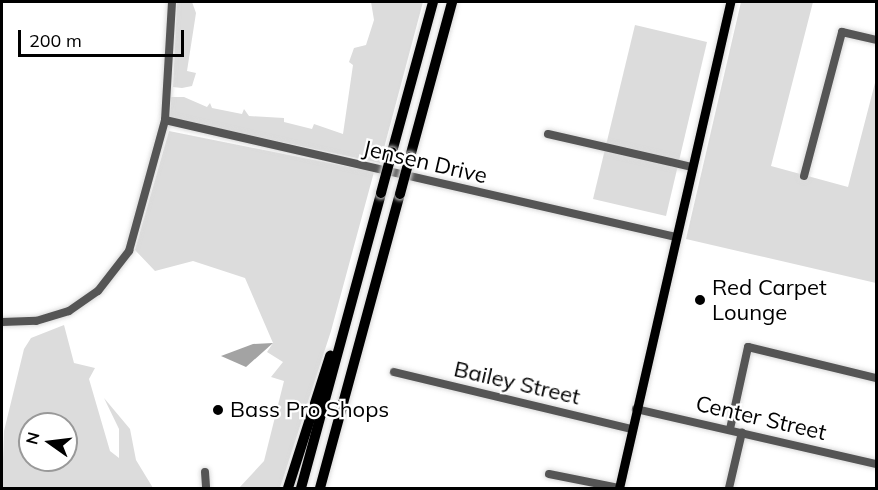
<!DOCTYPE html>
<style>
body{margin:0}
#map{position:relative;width:878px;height:490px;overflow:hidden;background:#fff;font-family:Mulish,sans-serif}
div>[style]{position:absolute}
.green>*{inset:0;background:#dcdcdc}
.water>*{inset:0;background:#a3a3a3}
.roads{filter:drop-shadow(0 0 2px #dbdbdb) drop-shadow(0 0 2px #dbdbdb)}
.minor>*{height:8px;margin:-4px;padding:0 4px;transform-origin:4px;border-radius:4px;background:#555}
.major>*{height:9px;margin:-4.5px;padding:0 4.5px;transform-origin:4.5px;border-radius:4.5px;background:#000}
.highway>*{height:10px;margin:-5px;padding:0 5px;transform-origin:5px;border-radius:5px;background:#000}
.bridges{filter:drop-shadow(0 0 2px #dbdbdb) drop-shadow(0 0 2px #dbdbdb)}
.highway-bridge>*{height:10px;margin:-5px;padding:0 5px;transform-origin:5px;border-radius:5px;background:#000}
.dots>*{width:16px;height:16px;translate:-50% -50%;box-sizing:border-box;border:3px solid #fff;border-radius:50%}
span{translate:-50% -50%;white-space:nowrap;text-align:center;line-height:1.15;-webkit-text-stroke:4.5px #fff;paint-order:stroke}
.street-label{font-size:22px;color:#000}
.poi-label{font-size:22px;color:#000}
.left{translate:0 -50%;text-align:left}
.frame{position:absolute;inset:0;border:3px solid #000;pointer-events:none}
.north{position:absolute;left:18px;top:412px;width:60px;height:60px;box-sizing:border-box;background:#fff;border:2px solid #999;border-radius:50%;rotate:284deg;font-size:16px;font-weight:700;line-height:24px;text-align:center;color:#000}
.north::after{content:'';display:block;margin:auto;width:21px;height:27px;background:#000;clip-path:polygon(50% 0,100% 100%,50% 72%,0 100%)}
.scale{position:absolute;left:18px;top:30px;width:166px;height:27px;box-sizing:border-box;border:3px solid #000;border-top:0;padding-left:8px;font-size:18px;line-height:21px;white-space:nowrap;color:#000;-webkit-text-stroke:4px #fff;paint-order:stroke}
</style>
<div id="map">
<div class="green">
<i style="clip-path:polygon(177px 2px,192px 2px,196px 13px,187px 71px,196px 73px,192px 86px,182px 88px,173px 87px)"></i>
<i style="clip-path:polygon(371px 2px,423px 2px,380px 163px,170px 118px,171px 97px,184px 97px,207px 107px,210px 103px,212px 108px,242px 114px,244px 109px,249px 116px,284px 118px,284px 122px,312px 129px,314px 124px,343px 134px,353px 65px,349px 62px,354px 48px,366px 45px,374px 20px)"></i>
<i style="clip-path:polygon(741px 2px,813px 2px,771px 166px,848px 187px,876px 79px,876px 283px,686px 239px)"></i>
<i style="clip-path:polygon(635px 25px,707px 42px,666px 216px,593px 199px)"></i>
<i style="clip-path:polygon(169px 131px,374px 172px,331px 331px,280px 488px,239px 488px,264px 461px,284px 381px,271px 377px,283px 362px,267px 352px,273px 343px,245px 278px,193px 261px,155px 271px,135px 250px)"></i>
<i style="clip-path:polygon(evenodd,64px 325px,74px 363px,95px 368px,89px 379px,110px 451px,119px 458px,119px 429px,104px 398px,130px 429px,136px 460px,153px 488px,2px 488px,4px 431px,24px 349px,31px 338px,64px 325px,30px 424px,66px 424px,66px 460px,30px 460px,30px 424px)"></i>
</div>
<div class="water">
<i style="clip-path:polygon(273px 343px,246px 367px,221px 356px,253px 344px)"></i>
</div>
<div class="roads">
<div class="minor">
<i style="left:165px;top:120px;width:524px;rotate:12.9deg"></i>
<i style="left:548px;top:134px;width:148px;rotate:12.9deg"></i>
<i style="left:804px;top:176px;width:149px;rotate:-75.2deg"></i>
<i style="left:842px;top:32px;width:35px;rotate:13deg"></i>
<i style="left:2px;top:322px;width:34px;rotate:-2deg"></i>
<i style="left:36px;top:321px;width:34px;rotate:-17deg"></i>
<i style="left:69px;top:311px;width:35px;rotate:-35deg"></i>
<i style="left:98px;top:291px;width:51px;rotate:-52.2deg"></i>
<i style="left:129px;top:251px;width:136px;rotate:-74.6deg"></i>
<i style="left:165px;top:120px;width:118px;rotate:-86.6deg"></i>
<i style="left:394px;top:372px;width:245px;rotate:13.5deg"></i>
<i style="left:636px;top:409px;width:246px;rotate:12.9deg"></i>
<i style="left:730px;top:429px;width:84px;rotate:-77.6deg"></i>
<i style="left:748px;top:347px;width:132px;rotate:13.6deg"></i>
<i style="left:205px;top:472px;width:16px;rotate:86deg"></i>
<i style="left:549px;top:474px;width:71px;rotate:11.3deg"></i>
<i style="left:729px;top:488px;width:57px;rotate:-76.9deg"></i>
</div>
<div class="major">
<i style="left:619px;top:488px;width:499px;rotate:-77.1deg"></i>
</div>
<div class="highway">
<i style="left:392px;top:152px;width:156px;rotate:-74.7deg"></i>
<i style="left:410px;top:157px;width:161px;rotate:-74.8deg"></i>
<i style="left:288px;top:488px;width:139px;rotate:-72.3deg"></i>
<i style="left:301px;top:488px;width:306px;rotate:-74.8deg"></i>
<i style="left:320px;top:488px;width:305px;rotate:-74.8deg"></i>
</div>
</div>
<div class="bridges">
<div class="highway-bridge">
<i style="left:381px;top:193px;width:42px;rotate:-75deg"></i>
<i style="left:400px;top:194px;width:38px;rotate:-75deg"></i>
</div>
</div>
<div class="dots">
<i style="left:700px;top:300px;background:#000"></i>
<i style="left:218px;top:410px;background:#000"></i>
</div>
<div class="street-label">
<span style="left:425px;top:162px;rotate:13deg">Jensen Drive</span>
<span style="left:517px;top:383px;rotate:13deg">Bailey Street</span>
<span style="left:761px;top:418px;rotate:13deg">Center Street</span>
</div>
<div class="poi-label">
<span class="left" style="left:712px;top:300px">Red Carpet<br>Lounge</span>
<span class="left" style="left:230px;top:410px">Bass Pro Shops</span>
</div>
<div class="frame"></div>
<div class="north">N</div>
<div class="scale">200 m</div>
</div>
